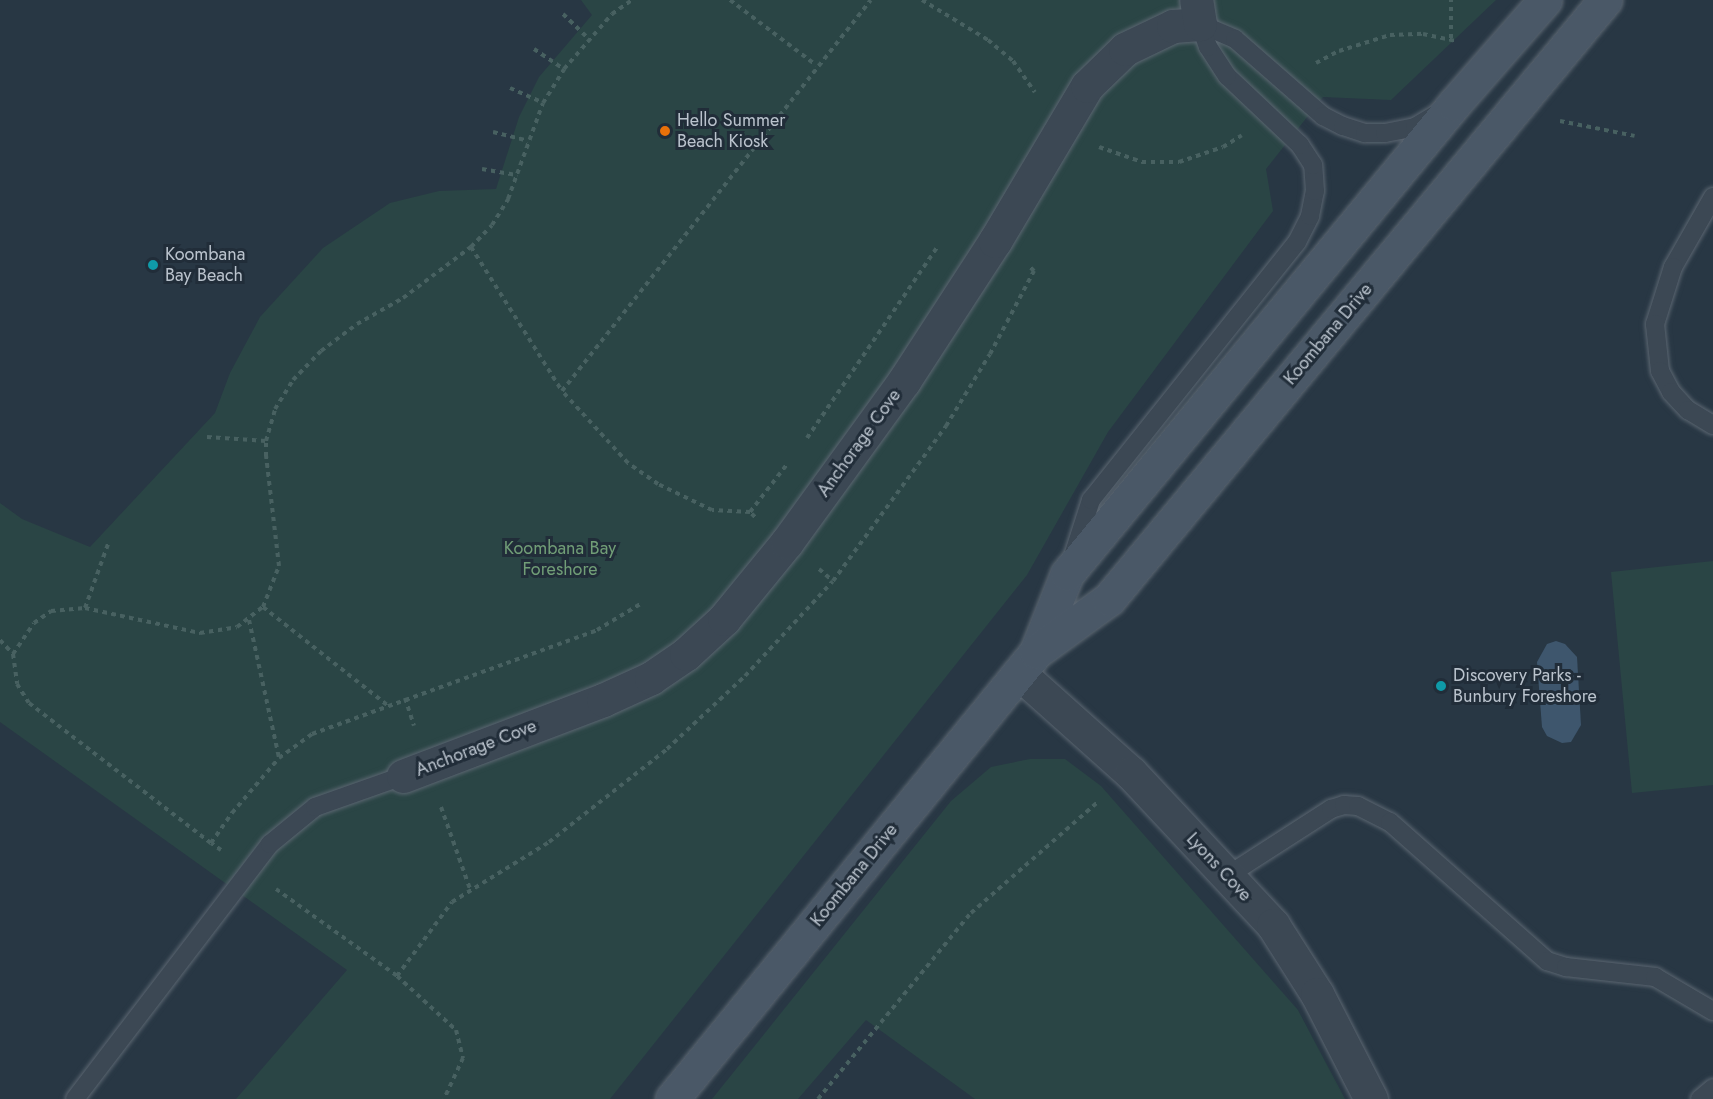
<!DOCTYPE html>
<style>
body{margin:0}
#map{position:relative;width:1713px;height:1099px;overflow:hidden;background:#283744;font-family:Jost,sans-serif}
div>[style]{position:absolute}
.green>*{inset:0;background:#2a4545}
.water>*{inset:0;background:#3e566d}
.path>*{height:4px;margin-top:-2px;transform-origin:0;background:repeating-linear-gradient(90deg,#486161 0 4.5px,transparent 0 9px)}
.roads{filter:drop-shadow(0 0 2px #5b6671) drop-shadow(0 0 2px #5b6671)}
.lane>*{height:18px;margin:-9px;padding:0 9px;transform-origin:9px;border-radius:9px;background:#3c4854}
.street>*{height:33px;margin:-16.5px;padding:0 16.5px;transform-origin:16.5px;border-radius:16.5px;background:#3c4854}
.secondary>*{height:33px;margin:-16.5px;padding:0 16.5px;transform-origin:16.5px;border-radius:16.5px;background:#4a5867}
.dots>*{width:16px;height:16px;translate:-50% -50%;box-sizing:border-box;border:3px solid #212d39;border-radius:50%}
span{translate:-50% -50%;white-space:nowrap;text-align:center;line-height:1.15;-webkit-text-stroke:6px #212d39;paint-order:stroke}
.poi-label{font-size:18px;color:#bac3cd}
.left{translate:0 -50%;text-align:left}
.street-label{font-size:18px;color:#bac3cd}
.park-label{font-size:18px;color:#719e77}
</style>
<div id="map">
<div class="green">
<i style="clip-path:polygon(581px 0,1496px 0,1391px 100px,1323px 97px,1266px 169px,1273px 211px,1108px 432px,1027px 575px,610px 1099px,236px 1099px,347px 970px,0 722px,0 503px,22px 519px,90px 547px,215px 413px,230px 373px,260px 317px,323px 248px,390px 203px,439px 191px,496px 189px,519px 117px,539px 77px,592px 15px)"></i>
<i style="clip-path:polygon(1713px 561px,1713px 785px,1632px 793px,1611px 572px)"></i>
<i style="clip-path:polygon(1030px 759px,1065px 759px,1101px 786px,1298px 1010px,1345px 1099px,975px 1099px,866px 1020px,798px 1099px,712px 1099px,951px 801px,991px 767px)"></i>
</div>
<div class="water">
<i style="clip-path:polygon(1556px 641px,1565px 644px,1577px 657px,1581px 725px,1571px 742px,1562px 743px,1547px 736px,1542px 727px,1537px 662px,1547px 644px)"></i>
</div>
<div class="path">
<i style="left:730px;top:0;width:108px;rotate:37.1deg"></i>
<i style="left:922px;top:0;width:77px;rotate:31.2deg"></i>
<i style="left:988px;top:40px;width:33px;rotate:40deg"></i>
<i style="left:1013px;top:61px;width:38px;rotate:55deg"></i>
<i style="left:563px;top:14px;width:36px;rotate:44deg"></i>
<i style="left:1451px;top:38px;width:38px;rotate:-90deg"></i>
<i style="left:534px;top:49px;width:36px;rotate:34deg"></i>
<i style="left:1316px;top:63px;width:26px;rotate:-28deg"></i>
<i style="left:1339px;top:51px;width:53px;rotate:-17.4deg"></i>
<i style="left:1390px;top:35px;width:33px;rotate:-2deg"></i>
<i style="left:1423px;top:34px;width:33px;rotate:12deg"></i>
<i style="left:510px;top:88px;width:36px;rotate:24deg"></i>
<i style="left:1560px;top:121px;width:76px;rotate:11.3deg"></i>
<i style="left:493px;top:132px;width:36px;rotate:14deg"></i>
<i style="left:1099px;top:147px;width:46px;rotate:19.2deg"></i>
<i style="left:1142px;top:162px;width:37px"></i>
<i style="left:1179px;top:162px;width:46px;rotate:-18.8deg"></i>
<i style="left:1223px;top:147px;width:22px;rotate:-32deg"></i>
<i style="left:482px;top:169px;width:36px;rotate:10deg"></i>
<i style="left:471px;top:247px;width:170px;rotate:57.7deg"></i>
<i style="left:207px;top:437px;width:59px;rotate:3.9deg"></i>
<i style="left:807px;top:438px;width:232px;rotate:-55.7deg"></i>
<i style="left:750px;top:512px;width:62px;rotate:-52.2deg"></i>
<i style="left:755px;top:517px;width:7px;rotate:-135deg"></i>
<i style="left:750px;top:512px;width:38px;rotate:-177deg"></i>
<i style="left:712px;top:510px;width:60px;rotate:-154.3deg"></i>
<i style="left:658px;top:484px;width:37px;rotate:-145deg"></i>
<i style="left:628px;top:463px;width:98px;rotate:-132.5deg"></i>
<i style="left:562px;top:391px;width:498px;rotate:-51.7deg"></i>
<i style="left:819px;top:569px;width:18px;rotate:41deg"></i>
<i style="left:833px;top:581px;width:192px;rotate:-53.9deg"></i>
<i style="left:946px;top:426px;width:84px;rotate:-58.6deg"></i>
<i style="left:990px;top:354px;width:94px;rotate:-62.1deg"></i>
<i style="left:1034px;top:271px;width:8px;rotate:-135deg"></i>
<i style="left:263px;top:607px;width:158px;rotate:38.3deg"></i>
<i style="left:85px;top:608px;width:68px;rotate:-70.2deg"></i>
<i style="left:249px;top:620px;width:141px;rotate:77.7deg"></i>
<i style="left:0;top:640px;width:19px;rotate:47deg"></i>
<i style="left:13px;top:654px;width:30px;rotate:82deg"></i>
<i style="left:17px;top:684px;width:22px;rotate:58deg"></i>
<i style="left:29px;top:703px;width:230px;rotate:37.6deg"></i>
<i style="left:13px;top:654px;width:37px;rotate:-56deg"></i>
<i style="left:34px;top:623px;width:21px;rotate:-35deg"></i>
<i style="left:51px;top:611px;width:34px;rotate:-5deg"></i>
<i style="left:85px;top:608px;width:118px;rotate:12.3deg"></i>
<i style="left:200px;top:633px;width:37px;rotate:-9deg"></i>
<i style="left:237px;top:627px;width:33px;rotate:-38deg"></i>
<i style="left:263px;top:607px;width:44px;rotate:-68.7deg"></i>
<i style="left:279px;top:566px;width:111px;rotate:-96.7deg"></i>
<i style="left:266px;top:456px;width:15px;rotate:-90deg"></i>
<i style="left:266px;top:441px;width:33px;rotate:-74deg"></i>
<i style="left:275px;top:409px;width:34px;rotate:-58deg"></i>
<i style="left:293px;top:380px;width:40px;rotate:-46deg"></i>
<i style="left:321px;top:351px;width:45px;rotate:-36.9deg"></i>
<i style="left:357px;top:324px;width:53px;rotate:-29.5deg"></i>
<i style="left:403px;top:298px;width:85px;rotate:-36.9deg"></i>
<i style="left:471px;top:247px;width:30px;rotate:-46deg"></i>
<i style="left:492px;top:225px;width:31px;rotate:-58deg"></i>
<i style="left:508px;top:199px;width:102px;rotate:-70deg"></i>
<i style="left:543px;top:103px;width:40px;rotate:-58deg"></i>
<i style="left:564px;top:69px;width:73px;rotate:-48.9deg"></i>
<i style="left:612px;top:14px;width:24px;rotate:-35deg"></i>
<i style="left:405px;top:698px;width:29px;rotate:72deg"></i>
<i style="left:441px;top:807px;width:87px;rotate:70.5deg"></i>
<i style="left:221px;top:850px;width:12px;rotate:-145deg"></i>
<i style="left:211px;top:843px;width:37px;rotate:-55deg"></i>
<i style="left:232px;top:813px;width:72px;rotate:-49.5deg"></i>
<i style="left:279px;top:758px;width:41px;rotate:-36deg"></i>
<i style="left:312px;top:734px;width:303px;rotate:-20deg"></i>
<i style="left:597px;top:630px;width:52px;rotate:-31deg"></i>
<i style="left:276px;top:889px;width:149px;rotate:35.7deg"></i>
<i style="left:397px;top:976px;width:80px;rotate:42.5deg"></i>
<i style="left:456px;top:1030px;width:29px;rotate:76deg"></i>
<i style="left:463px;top:1058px;width:45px;rotate:114.9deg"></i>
<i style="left:397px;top:976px;width:92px;rotate:-53.4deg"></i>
<i style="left:452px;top:902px;width:114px;rotate:-31.7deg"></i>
<i style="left:549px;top:842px;width:150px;rotate:-38.2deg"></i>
<i style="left:667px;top:749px;width:107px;rotate:-43.1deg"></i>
<i style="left:745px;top:676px;width:129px;rotate:-47.2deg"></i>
<i style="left:818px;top:1099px;width:241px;rotate:-50.6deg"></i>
<i style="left:971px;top:913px;width:170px;rotate:-41.2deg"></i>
</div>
<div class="roads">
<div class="lane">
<i style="left:1200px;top:24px;width:38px;rotate:23deg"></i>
<i style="left:1235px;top:39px;width:117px;rotate:41.2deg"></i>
<i style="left:1323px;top:116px;width:22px;rotate:27deg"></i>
<i style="left:1343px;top:126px;width:23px;rotate:18deg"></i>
<i style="left:1365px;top:133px;width:20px"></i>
<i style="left:1385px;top:133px;width:31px;rotate:-11deg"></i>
<i style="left:1415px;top:127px;width:23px;rotate:-31deg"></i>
<i style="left:1713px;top:197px;width:81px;rotate:119.7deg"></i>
<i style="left:1673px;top:267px;width:60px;rotate:107.5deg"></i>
<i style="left:1655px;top:324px;width:47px;rotate:83.9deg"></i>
<i style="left:1660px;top:371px;width:24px;rotate:62deg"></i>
<i style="left:1671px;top:392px;width:25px;rotate:47deg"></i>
<i style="left:1688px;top:410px;width:29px;rotate:31deg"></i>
<i style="left:1074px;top:553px;width:56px;rotate:-72.2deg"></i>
<i style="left:1091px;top:500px;width:330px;rotate:-51.4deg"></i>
<i style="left:1297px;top:242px;width:29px;rotate:-63deg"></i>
<i style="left:1310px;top:216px;width:25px;rotate:-79deg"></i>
<i style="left:1315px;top:191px;width:26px;rotate:-94deg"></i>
<i style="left:1313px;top:165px;width:24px;rotate:-123deg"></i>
<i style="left:1300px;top:145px;width:100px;rotate:-136.6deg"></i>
<i style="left:1227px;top:76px;width:35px;rotate:-123deg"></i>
<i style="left:1208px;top:47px;width:24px;rotate:-109deg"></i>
<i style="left:1227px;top:876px;width:124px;rotate:-32.8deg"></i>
<i style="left:1331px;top:809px;width:14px;rotate:-17deg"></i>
<i style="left:1344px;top:805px;width:14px;rotate:4deg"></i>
<i style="left:1358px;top:806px;width:36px;rotate:27deg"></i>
<i style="left:1390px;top:822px;width:210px;rotate:41.5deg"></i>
<i style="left:1547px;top:961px;width:20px;rotate:18deg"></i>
<i style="left:1566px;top:967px;width:90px;rotate:6.4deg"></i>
<i style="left:1655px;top:977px;width:67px;rotate:30.4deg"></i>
<i style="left:75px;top:1099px;width:321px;rotate:-52.6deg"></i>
<i style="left:270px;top:844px;width:58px;rotate:-39.4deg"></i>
<i style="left:315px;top:807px;width:93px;rotate:-19.4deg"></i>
<i style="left:1700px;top:1099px;width:17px;rotate:-40deg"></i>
</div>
<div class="street">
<i style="left:1019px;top:673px;width:150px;rotate:41.8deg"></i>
<i style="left:1131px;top:773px;width:208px;rotate:46.9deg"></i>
<i style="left:1273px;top:925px;width:82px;rotate:57.5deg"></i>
<i style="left:1317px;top:994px;width:118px;rotate:62.8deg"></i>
<i style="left:403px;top:776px;width:214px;rotate:-20.8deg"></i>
<i style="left:603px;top:700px;width:53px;rotate:-24.6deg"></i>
<i style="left:651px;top:678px;width:42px;rotate:-34.4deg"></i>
<i style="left:686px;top:654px;width:52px;rotate:-42.6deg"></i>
<i style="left:724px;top:619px;width:99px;rotate:-50.7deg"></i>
<i style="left:787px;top:542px;width:199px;rotate:-54deg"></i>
<i style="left:904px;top:381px;width:167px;rotate:-57deg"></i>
<i style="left:995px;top:241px;width:180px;rotate:-59.3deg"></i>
<i style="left:1087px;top:86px;width:53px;rotate:-44.2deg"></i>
<i style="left:1125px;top:49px;width:53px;rotate:-25.6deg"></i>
<i style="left:1173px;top:26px;width:27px;rotate:-4deg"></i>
<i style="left:1200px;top:24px;width:24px;rotate:-99deg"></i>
</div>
<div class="secondary">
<i style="left:1036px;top:652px;width:84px;rotate:-68.3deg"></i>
<i style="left:1067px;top:574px;width:609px;rotate:-50.53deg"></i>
<i style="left:1454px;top:104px;width:138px;rotate:-48.8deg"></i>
<i style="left:672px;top:1099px;width:576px;rotate:-50.84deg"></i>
<i style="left:1036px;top:652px;width:90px;rotate:-36deg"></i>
<i style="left:1109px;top:599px;width:778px;rotate:-50.37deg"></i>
</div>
</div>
<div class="dots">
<i style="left:665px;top:131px;background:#e8710a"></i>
<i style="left:153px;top:265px;background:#0f9aa8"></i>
<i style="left:1441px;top:686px;background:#0f9aa8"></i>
</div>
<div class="poi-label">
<span class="left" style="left:677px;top:131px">Hello Summer<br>Beach Kiosk</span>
<span class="left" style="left:165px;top:265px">Koombana<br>Bay Beach</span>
<span class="left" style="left:1453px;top:686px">Discovery Parks -<br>Bunbury Foreshore</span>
</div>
<div class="street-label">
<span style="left:1328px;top:334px;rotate:-50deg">Koombana Drive</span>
<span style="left:859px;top:443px;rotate:-54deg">Anchorage Cove</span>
<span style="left:476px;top:748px;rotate:-21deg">Anchorage Cove</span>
<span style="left:1219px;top:867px;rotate:47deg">Lyons Cove</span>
<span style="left:854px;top:875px;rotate:-51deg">Koombana Drive</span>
</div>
<div class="park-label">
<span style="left:560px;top:559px">Koombana Bay<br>Foreshore</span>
</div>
</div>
